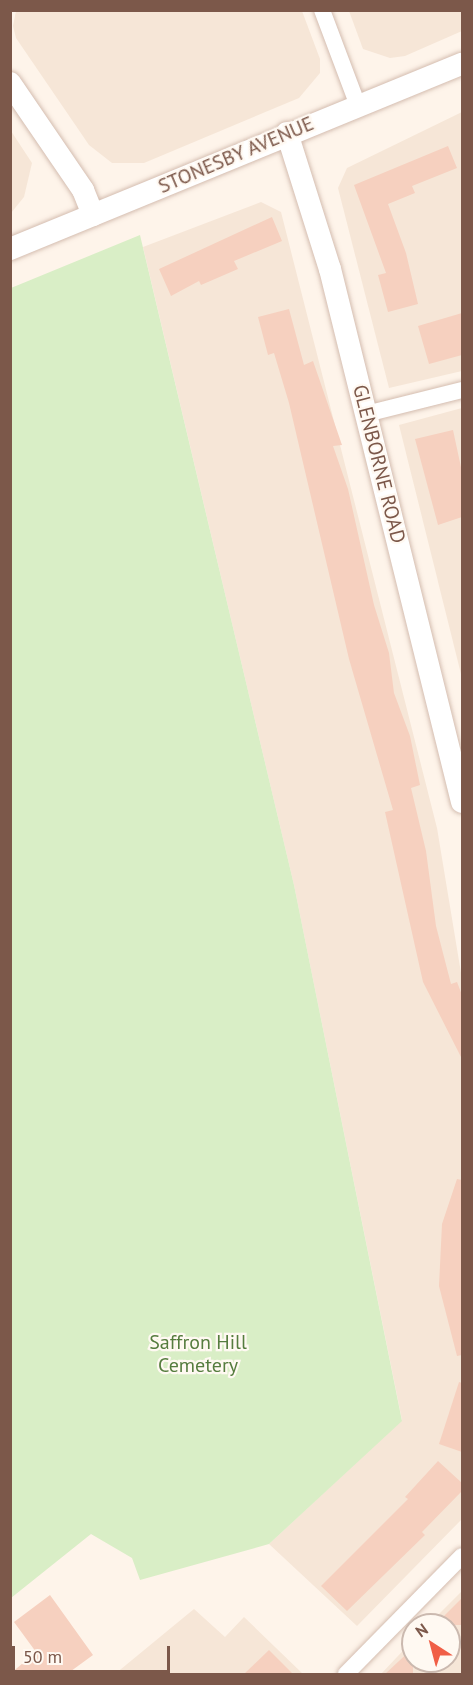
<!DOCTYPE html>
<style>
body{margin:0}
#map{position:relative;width:473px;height:1685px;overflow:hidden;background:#fef4ea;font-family:"PT Sans",sans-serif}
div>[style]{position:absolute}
.residential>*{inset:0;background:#f6e6d7}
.green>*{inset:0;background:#d9eec6}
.building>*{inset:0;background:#f6d0bf}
.roads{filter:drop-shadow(0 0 2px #d4bdb0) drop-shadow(0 0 2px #d4bdb0)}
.street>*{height:16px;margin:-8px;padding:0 8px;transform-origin:8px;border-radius:8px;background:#fff}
.secondary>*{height:22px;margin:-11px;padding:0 11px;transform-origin:11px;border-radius:11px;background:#fff}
span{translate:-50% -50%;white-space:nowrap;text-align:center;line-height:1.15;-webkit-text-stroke:4.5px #fff9f2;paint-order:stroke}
.street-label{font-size:20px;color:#7c584a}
.park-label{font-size:20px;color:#557c3e}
.frame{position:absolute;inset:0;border:12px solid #7c584a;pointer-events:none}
.north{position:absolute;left:401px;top:1613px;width:60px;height:60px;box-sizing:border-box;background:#fff9f2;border:2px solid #cbb9af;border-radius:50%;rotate:324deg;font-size:16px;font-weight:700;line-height:24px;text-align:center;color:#7c584a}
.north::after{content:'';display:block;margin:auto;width:21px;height:27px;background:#f05f47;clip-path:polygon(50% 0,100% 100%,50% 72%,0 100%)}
.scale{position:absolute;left:12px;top:1646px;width:158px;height:27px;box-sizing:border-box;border:3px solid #7c584a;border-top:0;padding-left:8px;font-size:18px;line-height:21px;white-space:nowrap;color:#7c584a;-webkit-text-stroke:4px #fff9f2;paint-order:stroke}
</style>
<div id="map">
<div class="residential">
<i style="clip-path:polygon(16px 11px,302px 11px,320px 59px,320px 73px,299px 98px,144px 163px,112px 163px,89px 145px,16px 38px,13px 26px)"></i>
<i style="clip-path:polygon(349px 11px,462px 11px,462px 31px,405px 56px,390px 58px,363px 49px)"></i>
<i style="clip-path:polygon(462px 112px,462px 371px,389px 388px,338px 188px,347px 168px)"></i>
<i style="clip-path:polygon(11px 131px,32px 163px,24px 197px,11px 213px)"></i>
<i style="clip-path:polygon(261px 202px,281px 212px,437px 828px,462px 979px,462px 1519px,357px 1626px,269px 1544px,402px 1420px,294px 885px,143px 247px)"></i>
<i style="clip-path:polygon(462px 408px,462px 678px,399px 425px)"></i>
<i style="clip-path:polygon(462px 1591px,462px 1674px,381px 1674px,413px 1640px,413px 1661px,449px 1661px,449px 1625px,428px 1625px)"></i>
<i style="clip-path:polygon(194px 1609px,225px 1637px,244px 1617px,303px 1674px,115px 1674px)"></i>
</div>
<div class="green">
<i style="clip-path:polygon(140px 235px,294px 885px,402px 1421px,269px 1544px,140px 1580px,132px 1558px,91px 1534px,11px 1598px,11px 288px)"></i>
</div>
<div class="building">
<i style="clip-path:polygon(448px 146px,457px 168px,412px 186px,415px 193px,388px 204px,406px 253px,418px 304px,388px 312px,378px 275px,386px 273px,354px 185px)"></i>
<i style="clip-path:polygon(272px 217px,282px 241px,234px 261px,238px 269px,201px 285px,199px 281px,171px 296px,159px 269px)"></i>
<i style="clip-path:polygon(289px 309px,304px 365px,313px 361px,342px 445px,333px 446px,348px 489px,374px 605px,389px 653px,394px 693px,410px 736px,420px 785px,411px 788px,426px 851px,436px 926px,451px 984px,457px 982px,462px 995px,462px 1059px,423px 982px,385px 812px,393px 810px,349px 659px,289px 403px,274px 353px,268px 355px,258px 317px)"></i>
<i style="clip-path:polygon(462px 313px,462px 355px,429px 364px,418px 326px)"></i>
<i style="clip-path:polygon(453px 430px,462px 472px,462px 517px,438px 525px,415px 439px)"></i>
<i style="clip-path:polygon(457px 1179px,462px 1180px,462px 1355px,457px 1356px,439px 1286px,442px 1224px)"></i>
<i style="clip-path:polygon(459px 1382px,462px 1383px,462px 1452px,439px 1444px)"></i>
<i style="clip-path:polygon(438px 1461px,462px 1483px,462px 1491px,422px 1532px,425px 1535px,347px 1611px,321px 1586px,408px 1499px,405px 1497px)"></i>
<i style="clip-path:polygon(50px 1595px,93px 1655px,67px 1674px,10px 1674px,36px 1652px,14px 1622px)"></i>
<i style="clip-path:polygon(462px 1598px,462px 1625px,435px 1625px)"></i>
<i style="clip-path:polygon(413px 1648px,413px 1674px,385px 1674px)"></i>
<i style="clip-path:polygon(269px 1650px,293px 1674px,244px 1674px)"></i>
</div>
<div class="roads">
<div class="street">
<i style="left:322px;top:10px;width:103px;rotate:69.4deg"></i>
<i style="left:366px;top:414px;width:99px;rotate:-14deg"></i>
<i style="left:346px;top:1674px;width:165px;rotate:-45.5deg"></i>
</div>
<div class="secondary">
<i style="left:10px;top:83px;width:130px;rotate:55.7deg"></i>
<i style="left:83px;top:190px;width:27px;rotate:68deg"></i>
<i style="left:287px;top:133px;width:143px;rotate:72.5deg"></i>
<i style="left:330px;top:269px;width:549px;rotate:76.09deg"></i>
<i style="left:10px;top:249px;width:488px;rotate:-22.3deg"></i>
</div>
</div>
<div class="street-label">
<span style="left:236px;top:155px;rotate:-23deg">STONESBY AVENUE</span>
<span style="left:379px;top:464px;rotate:76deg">GLENBORNE ROAD</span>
</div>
<div class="park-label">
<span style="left:198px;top:1354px">Saffron Hill<br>Cemetery</span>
</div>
<div class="frame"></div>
<div class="north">N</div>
<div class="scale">50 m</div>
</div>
